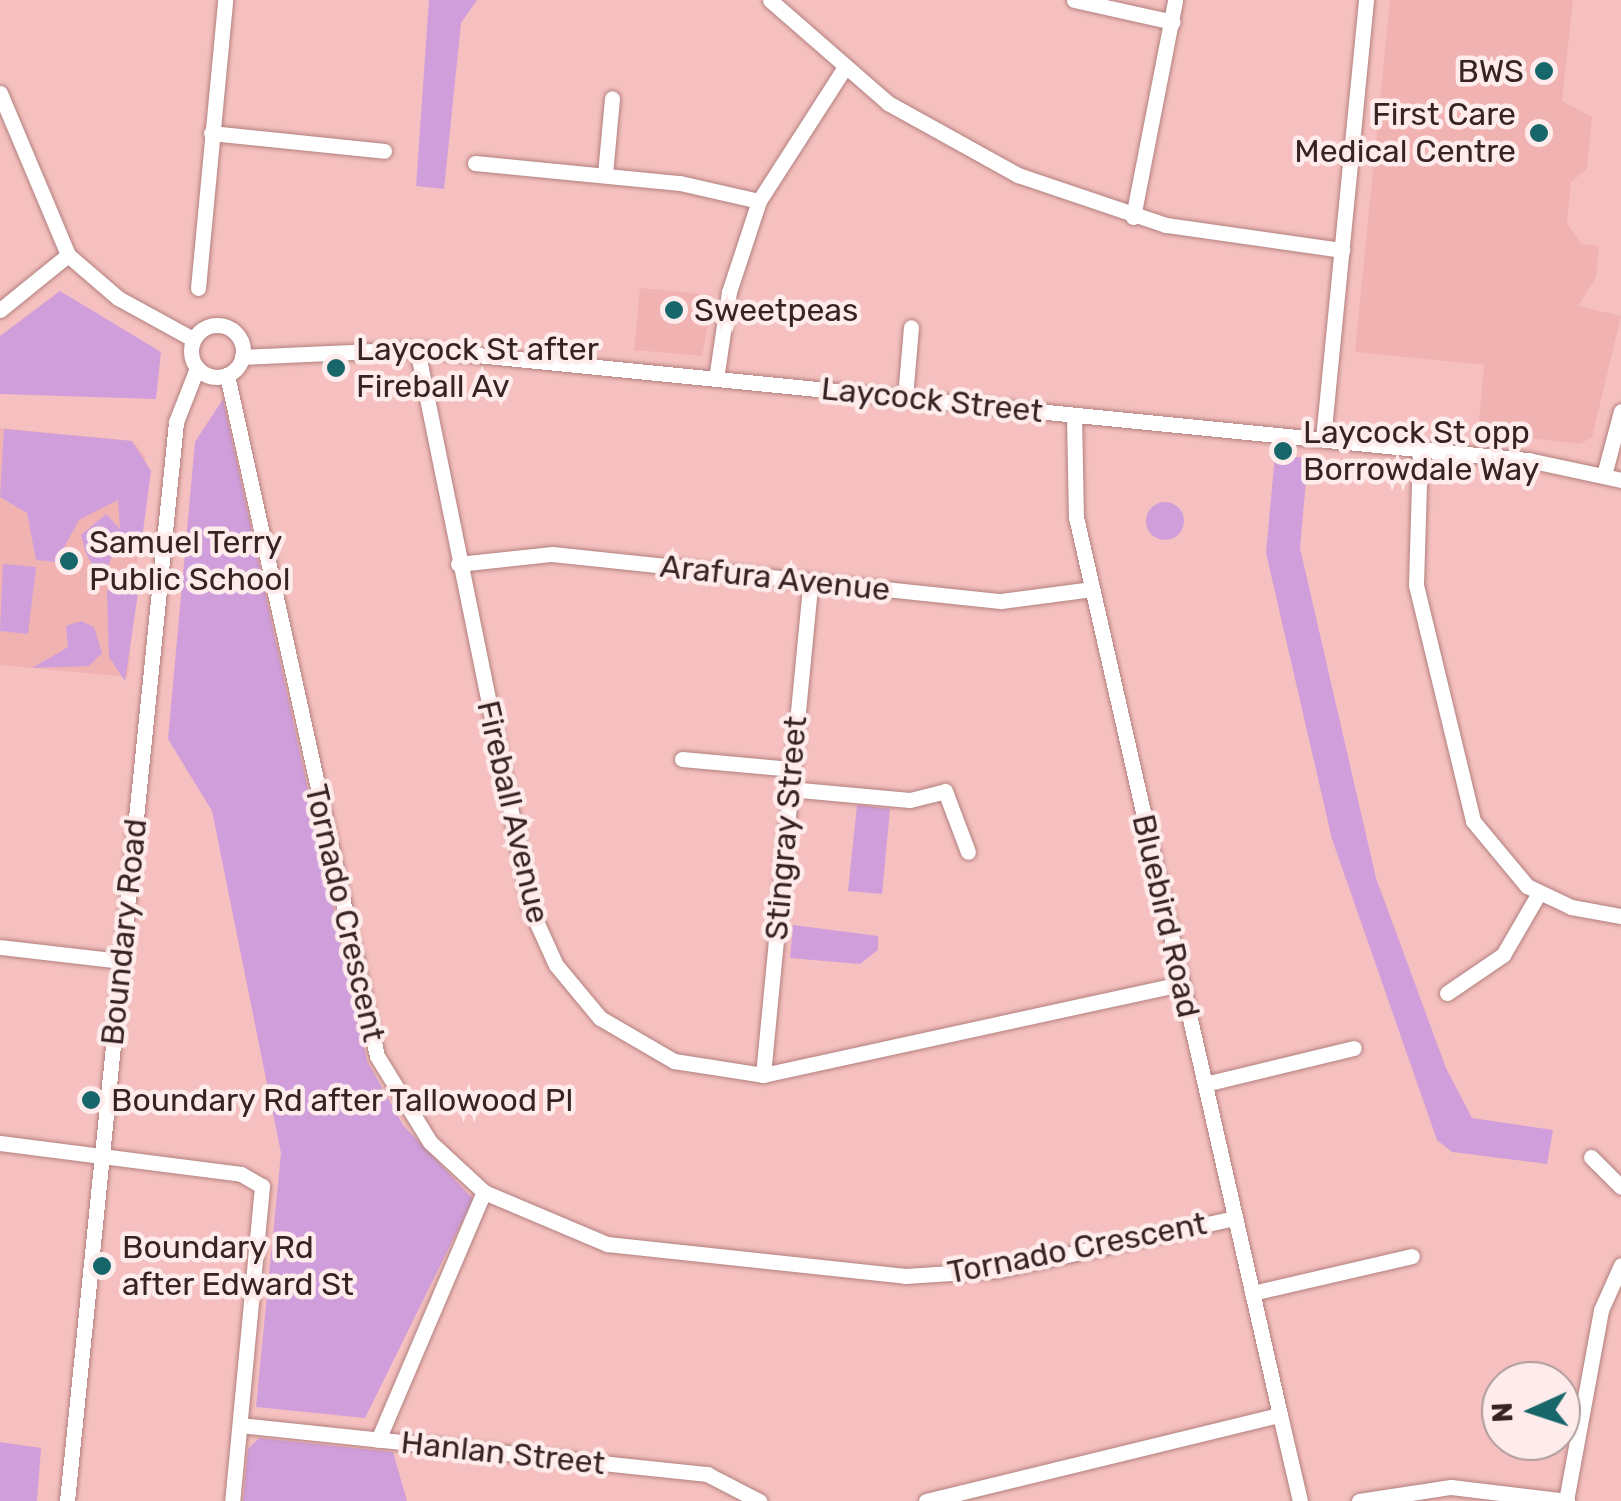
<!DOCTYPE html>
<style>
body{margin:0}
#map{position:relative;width:1621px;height:1501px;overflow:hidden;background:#f5c0bf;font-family:Rubik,sans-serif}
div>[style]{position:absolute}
.built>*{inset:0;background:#f0b3b2}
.green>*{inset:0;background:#d09edb}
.round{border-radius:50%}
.roads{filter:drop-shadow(0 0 2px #b1807f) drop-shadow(0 0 2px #b1807f)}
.minor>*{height:15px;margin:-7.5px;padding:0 7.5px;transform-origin:7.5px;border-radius:7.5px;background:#fff}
.minor>.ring{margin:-7.5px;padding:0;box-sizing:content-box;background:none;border:15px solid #fff;border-radius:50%}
.dots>*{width:28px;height:28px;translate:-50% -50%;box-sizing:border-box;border:5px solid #fdeceb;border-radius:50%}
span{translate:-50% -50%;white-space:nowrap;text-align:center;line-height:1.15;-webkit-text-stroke:9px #fdeceb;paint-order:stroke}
.poi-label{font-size:32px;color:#372323}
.right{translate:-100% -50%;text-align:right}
.left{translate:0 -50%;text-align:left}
.street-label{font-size:32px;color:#372323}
.north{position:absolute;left:1481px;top:1361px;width:100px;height:100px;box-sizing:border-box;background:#fdeceb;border:2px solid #ae9c9b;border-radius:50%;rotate:267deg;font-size:28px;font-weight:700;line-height:40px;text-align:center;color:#372323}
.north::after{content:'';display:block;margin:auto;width:35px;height:45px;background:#17666a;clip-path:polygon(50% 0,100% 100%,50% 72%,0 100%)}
</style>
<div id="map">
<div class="built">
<i style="clip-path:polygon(1390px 0,1573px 0,1562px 101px,1592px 117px,1587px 169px,1571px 182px,1567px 223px,1581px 244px,1599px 246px,1596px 277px,1578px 306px,1621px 316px,1592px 437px,1580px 444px,1478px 432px,1484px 365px,1355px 352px)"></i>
<i style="clip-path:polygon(640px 288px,714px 295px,702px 356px,634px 350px)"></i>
<i style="clip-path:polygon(0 428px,132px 441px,146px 457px,128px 677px,0 665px)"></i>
</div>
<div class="green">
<i style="clip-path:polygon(429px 0,477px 0,461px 23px,444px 189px,416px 186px)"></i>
<i style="clip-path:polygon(60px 291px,161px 352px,156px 399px,0 394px,0 336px)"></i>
<i style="clip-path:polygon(223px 399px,367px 1061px,403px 1125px,473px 1199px,365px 1418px,256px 1407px,281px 1153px,212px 811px,168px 739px,195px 442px)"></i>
<i style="clip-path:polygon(4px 429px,132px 441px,151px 471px,140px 554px,122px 555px,120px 533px,108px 567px,94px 568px,86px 553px,81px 535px,106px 514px,120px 529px,118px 500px,79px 520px,56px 562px,36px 560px,27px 513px,0 497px)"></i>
<i style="clip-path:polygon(1275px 455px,1308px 458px,1300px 548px,1376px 878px,1446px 1068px,1472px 1118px,1553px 1130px,1547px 1164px,1452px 1152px,1437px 1140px,1332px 839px,1266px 553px)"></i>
<i class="round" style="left:1146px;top:502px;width:38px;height:38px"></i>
<i style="clip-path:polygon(3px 564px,36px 567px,28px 634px,0 631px)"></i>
<i style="clip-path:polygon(121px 581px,138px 593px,125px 681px,109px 657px,107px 591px)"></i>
<i style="clip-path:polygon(81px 621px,94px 627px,102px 653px,89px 666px,32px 668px,68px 647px,66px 626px)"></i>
<i style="clip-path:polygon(857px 805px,890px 809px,882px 894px,848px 891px)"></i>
<i style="clip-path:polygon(793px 925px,878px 936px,878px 950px,860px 964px,790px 958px)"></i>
<i style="clip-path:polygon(259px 1438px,393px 1452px,407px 1501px,243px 1501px,248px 1449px)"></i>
<i style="clip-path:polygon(0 1442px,41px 1448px,37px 1501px,0 1501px)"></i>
</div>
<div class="roads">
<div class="minor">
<i style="left:770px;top:0;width:157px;rotate:41.1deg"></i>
<i style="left:888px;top:103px;width:149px;rotate:29deg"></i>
<i style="left:1018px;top:175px;width:156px;rotate:18.7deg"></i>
<i style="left:1166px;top:225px;width:178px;rotate:8.1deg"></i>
<i style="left:1074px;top:0;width:101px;rotate:12.5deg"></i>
<i style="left:0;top:93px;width:176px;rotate:67.2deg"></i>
<i style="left:68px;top:255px;width:66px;rotate:40.7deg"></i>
<i style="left:118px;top:298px;width:85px;rotate:28.7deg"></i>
<i style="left:211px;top:133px;width:174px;rotate:5.9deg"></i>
<i style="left:475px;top:163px;width:206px;rotate:5.6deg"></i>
<i style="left:680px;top:183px;width:81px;rotate:12.8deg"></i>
<i style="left:605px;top:174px;width:76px;rotate:-84.7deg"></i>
<i style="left:1133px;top:217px;width:221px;rotate:-79deg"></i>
<i style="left:198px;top:288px;width:289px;rotate:-84.6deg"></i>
<i style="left:0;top:310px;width:87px;rotate:-39deg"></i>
<i class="ring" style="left:191px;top:325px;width:37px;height:37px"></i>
<i style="left:417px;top:349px;width:572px;rotate:78.51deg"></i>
<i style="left:531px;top:910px;width:60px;rotate:65.6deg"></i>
<i style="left:556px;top:965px;width:69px;rotate:50.3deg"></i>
<i style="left:600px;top:1018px;width:86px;rotate:30.2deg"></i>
<i style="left:674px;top:1061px;width:90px;rotate:8.9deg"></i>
<i style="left:763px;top:1075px;width:428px;rotate:-12.3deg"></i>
<i style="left:242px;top:357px;width:175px;rotate:-2.6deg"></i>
<i style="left:417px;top:349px;width:1117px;rotate:5.71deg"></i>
<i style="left:1528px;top:460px;width:95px;rotate:12.1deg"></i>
<i style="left:227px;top:375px;width:697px;rotate:77.58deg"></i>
<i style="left:377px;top:1056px;width:101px;rotate:58.4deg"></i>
<i style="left:430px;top:1142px;width:74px;rotate:42.8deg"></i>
<i style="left:484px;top:1192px;width:134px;rotate:22.9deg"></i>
<i style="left:607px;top:1244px;width:300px;rotate:6.1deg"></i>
<i style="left:905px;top:1276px;width:93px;rotate:-3.7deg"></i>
<i style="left:998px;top:1270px;width:243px;rotate:-12.4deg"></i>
<i style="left:716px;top:379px;width:88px;rotate:-81.5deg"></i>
<i style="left:729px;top:292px;width:96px;rotate:-71.8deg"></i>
<i style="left:759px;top:201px;width:156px;rotate:-57.3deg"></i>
<i style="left:905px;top:397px;width:70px;rotate:-85.1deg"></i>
<i style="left:1074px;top:415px;width:102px;rotate:88.9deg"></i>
<i style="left:1076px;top:517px;width:921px;rotate:77.2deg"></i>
<i style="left:1323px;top:439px;width:441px;rotate:-84.4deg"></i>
<i style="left:1420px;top:450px;width:135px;rotate:91.7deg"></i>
<i style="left:1416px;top:585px;width:243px;rotate:76.4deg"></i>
<i style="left:1473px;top:821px;width:85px;rotate:50.3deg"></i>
<i style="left:1527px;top:886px;width:49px;rotate:25.5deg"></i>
<i style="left:1571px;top:907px;width:51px;rotate:10.2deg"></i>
<i style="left:1604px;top:475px;width:66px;rotate:-75.1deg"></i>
<i style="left:458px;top:564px;width:95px;rotate:-6.1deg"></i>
<i style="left:552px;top:554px;width:451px;rotate:6deg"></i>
<i style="left:1001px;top:601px;width:92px;rotate:-7.5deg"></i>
<i style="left:682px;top:759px;width:109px;rotate:5.2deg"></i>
<i style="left:789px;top:789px;width:121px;rotate:5.2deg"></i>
<i style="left:910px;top:800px;width:36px;rotate:-14deg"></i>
<i style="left:945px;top:791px;width:65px;rotate:69.3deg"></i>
<i style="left:0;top:947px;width:122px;rotate:6.6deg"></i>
<i style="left:1447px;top:993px;width:68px;rotate:-34.2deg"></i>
<i style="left:1503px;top:955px;width:72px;rotate:-59.9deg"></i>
<i style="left:763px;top:1075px;width:496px;rotate:-84.5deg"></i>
<i style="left:1205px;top:1084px;width:153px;rotate:-13.6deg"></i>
<i style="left:0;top:1143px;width:243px;rotate:7.3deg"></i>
<i style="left:241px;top:1174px;width:24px;rotate:30deg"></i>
<i style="left:262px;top:1186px;width:316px;rotate:95.4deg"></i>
<i style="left:1591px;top:1157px;width:42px;rotate:45deg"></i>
<i style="left:1252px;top:1293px;width:164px;rotate:-13deg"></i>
<i style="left:240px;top:1425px;width:470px;rotate:6deg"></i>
<i style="left:707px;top:1474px;width:59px;rotate:27.4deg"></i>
<i style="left:378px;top:1440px;width:270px;rotate:-66.9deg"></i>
<i style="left:67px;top:1501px;width:1084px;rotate:-84.23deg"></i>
<i style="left:176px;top:422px;width:58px;rotate:-68.7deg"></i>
<i style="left:926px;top:1501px;width:364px;rotate:-13.7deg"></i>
<i style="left:1280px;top:1415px;width:88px;rotate:76.9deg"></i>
<i style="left:1359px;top:1501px;width:93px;rotate:-8.7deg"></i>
<i style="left:1451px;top:1487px;width:117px;rotate:6.9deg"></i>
<i style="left:1566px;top:1501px;width:194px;rotate:-79.6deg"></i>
<i style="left:1601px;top:1310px;width:49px;rotate:-66deg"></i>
</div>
</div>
<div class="dots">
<i style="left:1544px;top:71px;background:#17666a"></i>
<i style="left:1539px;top:133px;background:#17666a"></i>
<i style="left:674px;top:310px;background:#17666a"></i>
<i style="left:336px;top:368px;background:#17666a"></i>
<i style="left:1283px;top:451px;background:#17666a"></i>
<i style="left:69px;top:561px;background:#17666a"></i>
<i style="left:91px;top:1100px;background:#17666a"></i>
<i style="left:102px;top:1266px;background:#17666a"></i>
</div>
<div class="poi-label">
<span class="right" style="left:1524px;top:71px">BWS</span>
<span class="right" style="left:1516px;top:133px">First Care<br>Medical Centre</span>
<span class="left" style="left:694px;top:310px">Sweetpeas</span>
<span class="left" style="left:356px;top:368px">Laycock St after<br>Fireball Av</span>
<span class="left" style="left:1303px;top:451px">Laycock St opp<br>Borrowdale Way</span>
<span class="left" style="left:89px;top:561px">Samuel Terry<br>Public School</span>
<span class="left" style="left:111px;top:1100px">Boundary Rd after Tallowood Pl</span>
<span class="left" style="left:122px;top:1266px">Boundary Rd<br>after Edward St</span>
</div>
<div class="street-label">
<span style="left:932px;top:400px;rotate:6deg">Laycock Street</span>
<span style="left:775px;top:578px;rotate:6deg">Arafura Avenue</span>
<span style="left:513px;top:812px;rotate:77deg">Fireball Avenue</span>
<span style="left:786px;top:828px;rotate:-85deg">Stingray Street</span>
<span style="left:345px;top:913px;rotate:77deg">Tornado Crescent</span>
<span style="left:1166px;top:916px;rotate:77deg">Bluebird Road</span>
<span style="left:124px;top:932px;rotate:-84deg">Boundary Road</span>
<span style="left:1077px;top:1248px;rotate:-11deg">Tornado Crescent</span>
<span style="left:503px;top:1453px;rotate:6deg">Hanlan Street</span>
</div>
<div class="north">N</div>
</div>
